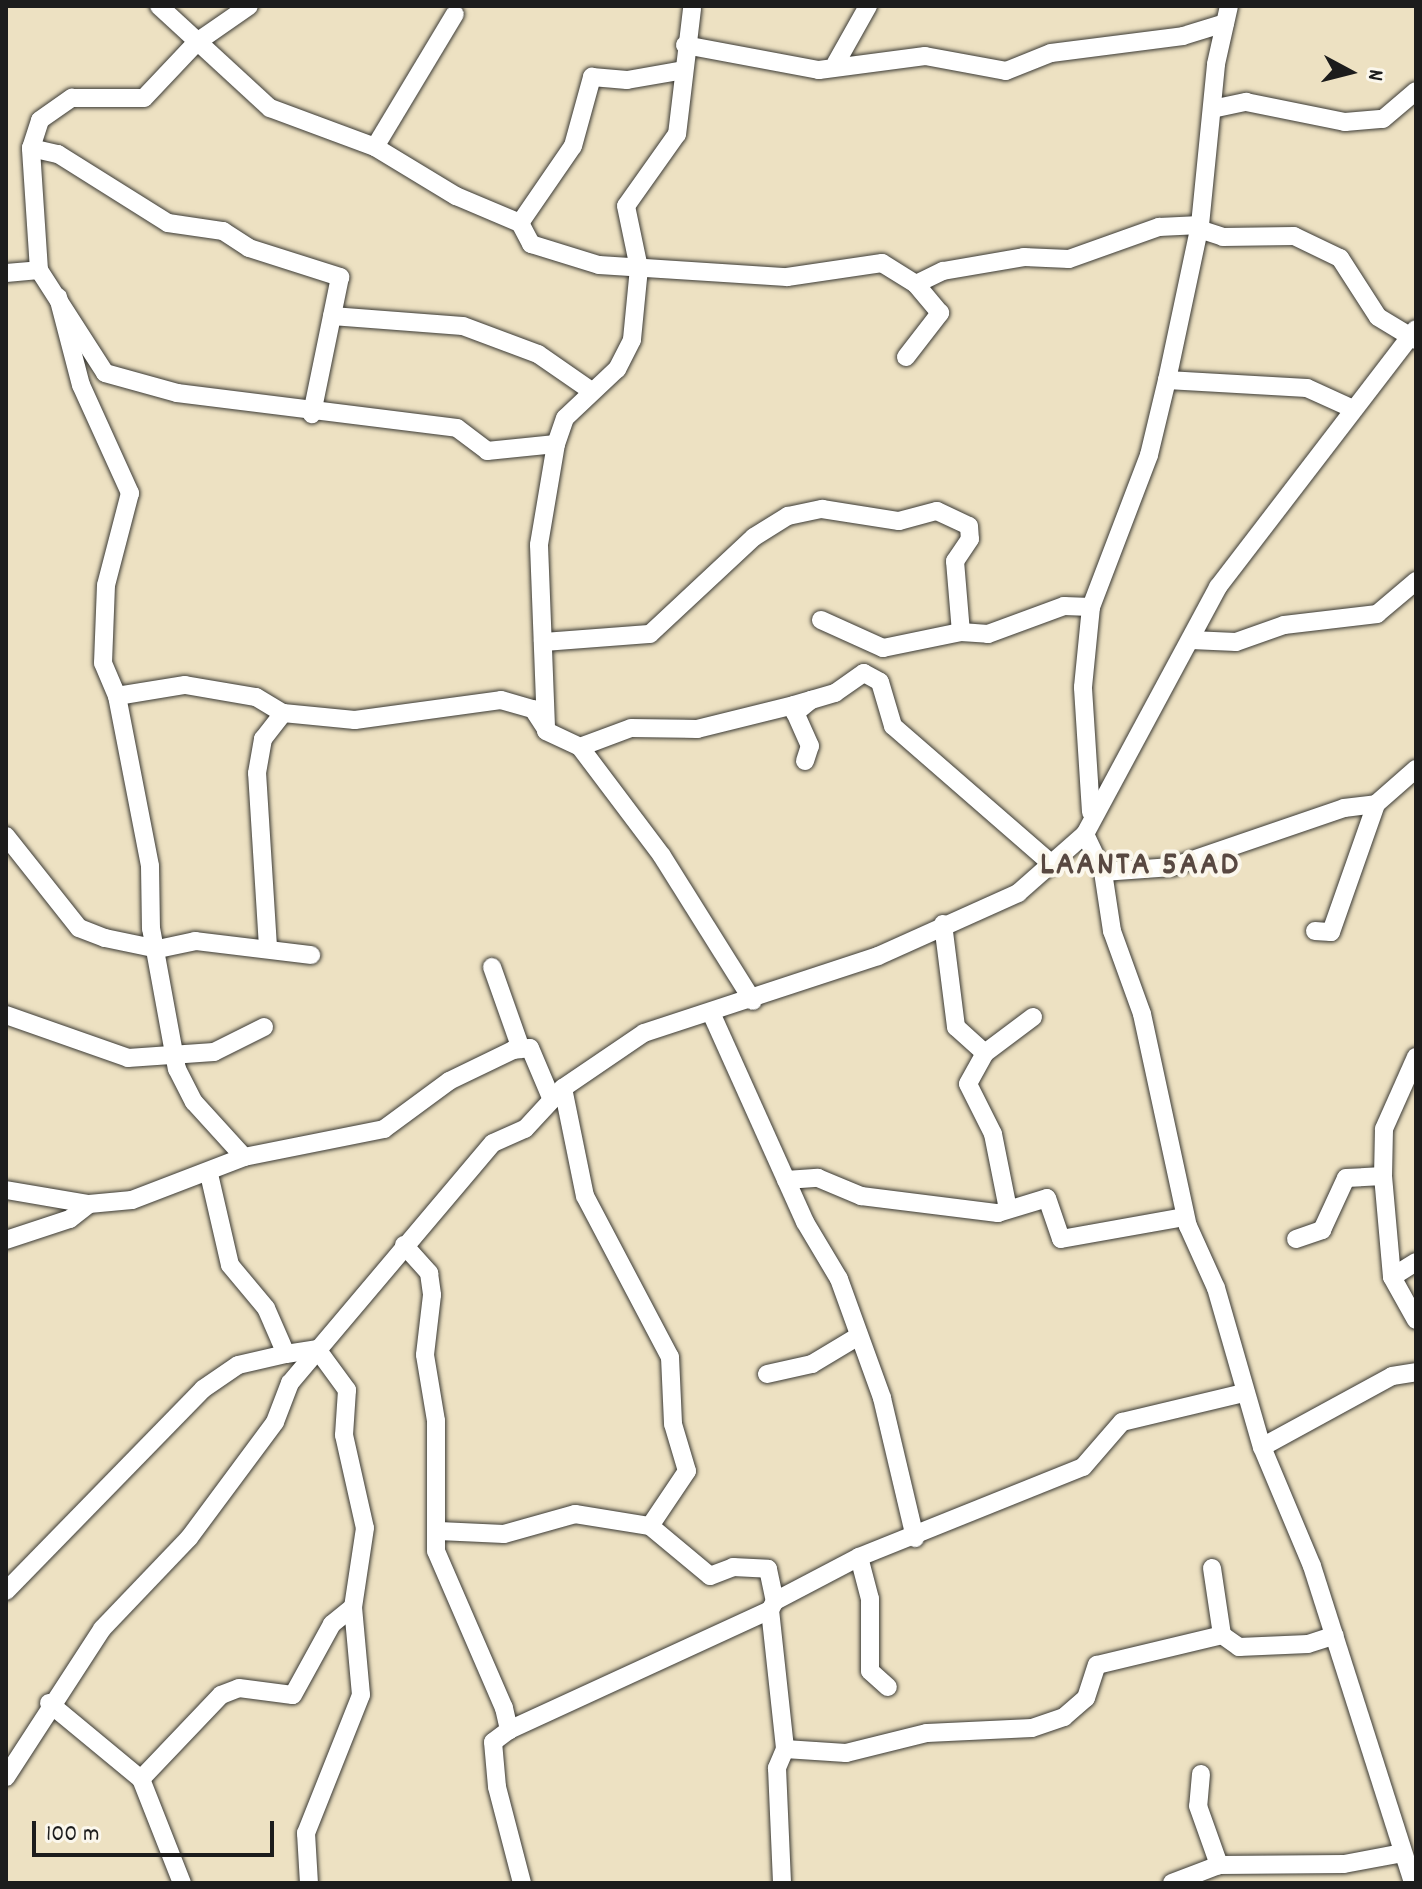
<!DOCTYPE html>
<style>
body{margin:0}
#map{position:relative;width:1422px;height:1889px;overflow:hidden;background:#ede1c2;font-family:Dekko,sans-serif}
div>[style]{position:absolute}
.roads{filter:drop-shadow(0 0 2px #3b3a35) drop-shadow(0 0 2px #3b3a35)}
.minor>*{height:18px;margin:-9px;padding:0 9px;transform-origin:9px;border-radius:9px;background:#fff}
span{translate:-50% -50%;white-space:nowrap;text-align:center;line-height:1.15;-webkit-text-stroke:8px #fbf7ec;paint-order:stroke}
.district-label{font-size:34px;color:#584841;font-weight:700;letter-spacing:2px}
.frame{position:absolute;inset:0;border:8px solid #1c1c1c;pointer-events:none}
.north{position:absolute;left:1310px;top:32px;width:80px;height:80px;-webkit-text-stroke:6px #fbf7ec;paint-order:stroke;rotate:97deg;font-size:22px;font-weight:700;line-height:32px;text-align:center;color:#1c1c1c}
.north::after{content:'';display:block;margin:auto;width:28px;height:36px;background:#1c1c1c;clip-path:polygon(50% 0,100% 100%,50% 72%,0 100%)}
.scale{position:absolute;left:32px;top:1821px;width:242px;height:36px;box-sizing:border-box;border:4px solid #1c1c1c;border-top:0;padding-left:10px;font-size:24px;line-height:28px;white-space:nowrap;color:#1c1c1c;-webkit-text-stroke:6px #fbf7ec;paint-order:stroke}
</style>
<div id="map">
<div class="roads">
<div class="minor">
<i style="left:159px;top:6px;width:151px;rotate:42.6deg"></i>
<i style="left:270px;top:108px;width:112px;rotate:20.4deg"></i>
<i style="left:375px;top:147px;width:95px;rotate:31.2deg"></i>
<i style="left:456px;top:196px;width:69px;rotate:22.9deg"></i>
<i style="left:520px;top:223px;width:24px;rotate:62deg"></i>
<i style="left:531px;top:244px;width:71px;rotate:17.2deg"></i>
<i style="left:599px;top:265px;width:188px;rotate:3.7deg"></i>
<i style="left:787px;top:277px;width:96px;rotate:-8.4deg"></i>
<i style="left:882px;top:263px;width:40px;rotate:32deg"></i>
<i style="left:916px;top:284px;width:30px;rotate:-26deg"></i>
<i style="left:943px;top:271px;width:82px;rotate:-9.8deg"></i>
<i style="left:1024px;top:257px;width:45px;rotate:2.5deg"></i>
<i style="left:1069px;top:259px;width:96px;rotate:-19.6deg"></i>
<i style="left:1159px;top:227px;width:41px;rotate:-2.8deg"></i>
<i style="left:692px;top:9px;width:126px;rotate:96.8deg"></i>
<i style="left:677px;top:134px;width:88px;rotate:125.3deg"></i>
<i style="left:626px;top:206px;width:63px;rotate:78.2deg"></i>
<i style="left:639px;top:268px;width:72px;rotate:95.6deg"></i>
<i style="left:632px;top:340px;width:33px;rotate:117deg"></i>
<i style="left:617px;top:369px;width:71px;rotate:136.7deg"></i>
<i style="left:565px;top:418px;width:28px;rotate:109deg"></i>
<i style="left:556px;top:444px;width:102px;rotate:99.6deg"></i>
<i style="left:539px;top:545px;width:186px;rotate:87.8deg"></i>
<i style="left:546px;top:731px;width:38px;rotate:25deg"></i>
<i style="left:580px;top:747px;width:136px;rotate:53deg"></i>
<i style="left:662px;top:856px;width:171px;rotate:57.9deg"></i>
<i style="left:685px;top:45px;width:136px;rotate:10.6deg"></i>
<i style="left:819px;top:70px;width:107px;rotate:-7.5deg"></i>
<i style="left:925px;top:56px;width:82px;rotate:10.5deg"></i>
<i style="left:1006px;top:71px;width:48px;rotate:-21.8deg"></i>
<i style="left:1051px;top:53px;width:133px;rotate:-7.3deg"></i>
<i style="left:1183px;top:36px;width:44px;rotate:-17.2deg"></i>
<i style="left:836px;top:63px;width:65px;rotate:-60.7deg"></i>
<i style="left:1212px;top:109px;width:35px;rotate:-12deg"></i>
<i style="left:1246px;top:102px;width:101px;rotate:11.4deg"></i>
<i style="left:1345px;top:122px;width:38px;rotate:-5deg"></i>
<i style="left:1383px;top:119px;width:43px;rotate:-40.3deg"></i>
<i style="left:375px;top:147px;width:155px;rotate:-59deg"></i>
<i style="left:31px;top:148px;width:28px;rotate:13deg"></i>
<i style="left:58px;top:154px;width:130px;rotate:32.1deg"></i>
<i style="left:168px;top:223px;width:56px;rotate:8.3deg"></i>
<i style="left:223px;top:231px;width:31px;rotate:33deg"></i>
<i style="left:249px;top:248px;width:96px;rotate:17.7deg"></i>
<i style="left:340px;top:277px;width:140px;rotate:101.6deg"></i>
<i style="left:520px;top:223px;width:93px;rotate:-55.5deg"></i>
<i style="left:573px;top:146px;width:72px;rotate:-74.6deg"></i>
<i style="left:592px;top:77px;width:35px;rotate:5deg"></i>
<i style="left:627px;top:80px;width:53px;rotate:-9.8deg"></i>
<i style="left:1199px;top:229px;width:25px;rotate:18deg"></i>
<i style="left:1223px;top:237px;width:71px;rotate:-0.8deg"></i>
<i style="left:1294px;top:236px;width:51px;rotate:25.6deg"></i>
<i style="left:1340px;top:258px;width:70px;rotate:57.2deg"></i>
<i style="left:1378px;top:317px;width:44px;rotate:31.2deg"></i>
<i style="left:39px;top:270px;width:122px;rotate:57.3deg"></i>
<i style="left:105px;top:373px;width:75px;rotate:15.5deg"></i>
<i style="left:177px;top:393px;width:282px;rotate:7.1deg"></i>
<i style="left:457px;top:428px;width:38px;rotate:37deg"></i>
<i style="left:487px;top:451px;width:69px;rotate:-5.8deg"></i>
<i style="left:6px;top:273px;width:33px;rotate:-5deg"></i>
<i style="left:39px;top:270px;width:122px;rotate:-93.8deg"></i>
<i style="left:31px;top:148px;width:29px;rotate:-72deg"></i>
<i style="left:40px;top:120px;width:39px;rotate:-35deg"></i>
<i style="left:72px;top:98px;width:72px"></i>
<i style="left:144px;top:98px;width:77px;rotate:-46.6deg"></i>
<i style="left:197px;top:42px;width:63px;rotate:-34.7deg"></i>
<i style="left:58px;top:297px;width:91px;rotate:75.4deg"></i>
<i style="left:81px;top:385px;width:119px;rotate:65.6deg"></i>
<i style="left:130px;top:493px;width:95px;rotate:104.6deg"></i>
<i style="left:106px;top:585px;width:78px;rotate:92.2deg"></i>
<i style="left:103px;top:663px;width:36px;rotate:67deg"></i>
<i style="left:117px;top:696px;width:173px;rotate:79deg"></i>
<i style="left:150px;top:866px;width:62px;rotate:89.1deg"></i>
<i style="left:151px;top:928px;width:143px;rotate:79.6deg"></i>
<i style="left:177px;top:1069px;width:37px;rotate:63deg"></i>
<i style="left:194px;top:1102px;width:74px;rotate:47.7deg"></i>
<i style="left:332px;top:316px;width:131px;rotate:4.4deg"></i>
<i style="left:463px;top:326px;width:80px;rotate:20.5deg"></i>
<i style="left:538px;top:354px;width:63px;rotate:34.7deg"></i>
<i style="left:906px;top:357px;width:56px;rotate:-52.3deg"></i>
<i style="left:940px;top:313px;width:38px;rotate:-130deg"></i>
<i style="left:1167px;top:380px;width:140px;rotate:3.3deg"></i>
<i style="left:1307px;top:388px;width:48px;rotate:24.4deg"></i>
<i style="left:821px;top:620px;width:68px;rotate:24.3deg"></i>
<i style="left:883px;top:648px;width:80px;rotate:-11.6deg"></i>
<i style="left:1191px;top:640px;width:45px;rotate:2.5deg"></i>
<i style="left:1236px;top:642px;width:51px;rotate:-19.5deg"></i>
<i style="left:1284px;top:625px;width:94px;rotate:-6.7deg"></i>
<i style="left:1377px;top:614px;width:51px;rotate:-40.2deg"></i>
<i style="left:543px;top:642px;width:107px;rotate:-4.3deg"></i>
<i style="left:650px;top:634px;width:142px;rotate:-43deg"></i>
<i style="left:754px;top:537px;width:40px;rotate:-32deg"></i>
<i style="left:788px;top:516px;width:35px;rotate:-12deg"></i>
<i style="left:822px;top:509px;width:78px;rotate:8.9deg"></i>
<i style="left:899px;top:521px;width:39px;rotate:-15deg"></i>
<i style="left:937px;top:511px;width:35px;rotate:25deg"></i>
<i style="left:969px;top:526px;width:13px;rotate:86deg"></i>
<i style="left:970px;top:539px;width:27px;rotate:124deg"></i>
<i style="left:955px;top:561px;width:71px;rotate:85.2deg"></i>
<i style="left:961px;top:632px;width:27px;rotate:4deg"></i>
<i style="left:988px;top:634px;width:81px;rotate:-20.2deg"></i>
<i style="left:1064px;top:606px;width:27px;rotate:2deg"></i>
<i style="left:117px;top:696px;width:69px;rotate:-9.2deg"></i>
<i style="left:185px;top:685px;width:72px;rotate:9.6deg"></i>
<i style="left:256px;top:697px;width:31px;rotate:31deg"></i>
<i style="left:283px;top:713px;width:72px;rotate:5.6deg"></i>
<i style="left:355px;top:720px;width:147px;rotate:-7.8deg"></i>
<i style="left:501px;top:700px;width:33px;rotate:16deg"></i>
<i style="left:533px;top:709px;width:24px;rotate:57deg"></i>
<i style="left:580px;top:747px;width:54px;rotate:-20.4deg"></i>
<i style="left:631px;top:728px;width:66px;rotate:0.9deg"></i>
<i style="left:697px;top:729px;width:100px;rotate:-13.9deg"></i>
<i style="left:794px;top:705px;width:43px;rotate:-16.3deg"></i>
<i style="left:835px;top:693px;width:35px;rotate:-35deg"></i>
<i style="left:864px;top:673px;width:18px;rotate:29deg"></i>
<i style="left:880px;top:682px;width:46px;rotate:73.5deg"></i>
<i style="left:893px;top:726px;width:212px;rotate:41deg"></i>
<i style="left:805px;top:761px;width:16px;rotate:-72deg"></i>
<i style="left:810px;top:746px;width:36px;rotate:-114deg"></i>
<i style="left:795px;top:713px;width:21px;rotate:-39deg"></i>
<i style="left:1091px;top:812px;width:125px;rotate:-93.7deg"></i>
<i style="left:1083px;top:687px;width:80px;rotate:-84.3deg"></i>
<i style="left:1091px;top:607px;width:163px;rotate:-69.1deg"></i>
<i style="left:1149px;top:455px;width:77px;rotate:-76.5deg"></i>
<i style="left:1167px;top:380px;width:158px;rotate:-78deg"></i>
<i style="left:1200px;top:225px;width:162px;rotate:-84.3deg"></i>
<i style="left:1216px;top:64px;width:59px;rotate:-77.4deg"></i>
<i style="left:1085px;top:834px;width:42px;rotate:64.7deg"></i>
<i style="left:1103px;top:872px;width:60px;rotate:81.3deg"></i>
<i style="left:1112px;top:931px;width:88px;rotate:70.1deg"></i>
<i style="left:1142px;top:1014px;width:217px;rotate:77.8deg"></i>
<i style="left:1188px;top:1226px;width:68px;rotate:65.7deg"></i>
<i style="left:1216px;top:1288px;width:166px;rotate:73.9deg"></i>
<i style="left:1262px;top:1447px;width:129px;rotate:67.2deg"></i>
<i style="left:1312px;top:1566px;width:333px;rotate:72.3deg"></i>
<i style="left:6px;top:836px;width:117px;rotate:51.6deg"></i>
<i style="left:79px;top:928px;width:28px;rotate:21deg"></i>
<i style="left:105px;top:938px;width:54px;rotate:11.7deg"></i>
<i style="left:158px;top:949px;width:38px;rotate:-12deg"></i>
<i style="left:195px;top:941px;width:117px;rotate:6.9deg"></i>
<i style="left:1103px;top:872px;width:69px;rotate:-4.1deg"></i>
<i style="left:1172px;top:867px;width:182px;rotate:-18.9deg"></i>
<i style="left:1344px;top:808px;width:32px;rotate:-7deg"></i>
<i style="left:1376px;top:804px;width:53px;rotate:-41.2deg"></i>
<i style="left:943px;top:924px;width:104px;rotate:82.8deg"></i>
<i style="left:956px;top:1027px;width:39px;rotate:42deg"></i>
<i style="left:985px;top:1053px;width:60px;rotate:-36.9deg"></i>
<i style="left:1315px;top:931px;width:16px;rotate:4deg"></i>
<i style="left:1331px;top:932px;width:136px;rotate:-70.6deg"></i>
<i style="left:268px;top:947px;width:174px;rotate:-93.6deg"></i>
<i style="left:257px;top:773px;width:35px;rotate:-80deg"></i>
<i style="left:263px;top:739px;width:33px;rotate:-52deg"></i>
<i style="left:492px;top:967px;width:87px;rotate:70.5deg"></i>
<i style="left:6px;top:1015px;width:129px;rotate:19.4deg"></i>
<i style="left:128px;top:1058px;width:86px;rotate:-4deg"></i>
<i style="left:214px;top:1052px;width:56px;rotate:-26.6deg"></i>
<i style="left:712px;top:1015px;width:227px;rotate:65.8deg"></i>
<i style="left:805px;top:1222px;width:66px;rotate:59.2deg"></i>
<i style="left:839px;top:1279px;width:127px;rotate:70.1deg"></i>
<i style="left:882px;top:1398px;width:144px;rotate:76.7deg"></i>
<i style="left:985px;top:1053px;width:35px;rotate:119deg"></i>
<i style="left:968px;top:1084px;width:56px;rotate:63.4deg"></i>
<i style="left:993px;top:1134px;width:76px;rotate:78.7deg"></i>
<i style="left:1416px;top:1057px;width:79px;rotate:114deg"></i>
<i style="left:1384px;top:1129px;width:47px;rotate:91.2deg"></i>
<i style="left:1383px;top:1176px;width:101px;rotate:84.9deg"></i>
<i style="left:1392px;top:1277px;width:49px;rotate:60.8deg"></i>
<i style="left:563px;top:1088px;width:110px;rotate:78.5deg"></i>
<i style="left:585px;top:1196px;width:182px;rotate:62.2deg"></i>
<i style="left:670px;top:1357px;width:67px;rotate:87.4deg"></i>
<i style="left:673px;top:1424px;width:49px;rotate:73.4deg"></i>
<i style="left:687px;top:1471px;width:66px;rotate:123.9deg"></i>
<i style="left:209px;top:1174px;width:93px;rotate:77deg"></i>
<i style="left:230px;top:1265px;width:56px;rotate:50.1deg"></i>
<i style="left:266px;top:1308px;width:50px;rotate:66.5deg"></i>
<i style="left:286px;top:1354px;width:31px;rotate:-9deg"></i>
<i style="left:317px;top:1349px;width:51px;rotate:53.8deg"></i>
<i style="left:347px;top:1390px;width:45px;rotate:93.8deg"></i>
<i style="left:344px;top:1435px;width:95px;rotate:77.3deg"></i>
<i style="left:365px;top:1528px;width:80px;rotate:98.6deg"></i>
<i style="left:353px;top:1607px;width:88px;rotate:84.8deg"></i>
<i style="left:361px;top:1695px;width:149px;rotate:111.7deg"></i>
<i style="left:306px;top:1833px;width:50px;rotate:86.6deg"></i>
<i style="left:786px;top:1180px;width:32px;rotate:-4deg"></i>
<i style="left:818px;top:1178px;width:47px;rotate:22.7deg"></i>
<i style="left:861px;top:1196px;width:138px;rotate:7.1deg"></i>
<i style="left:998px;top:1213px;width:51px;rotate:-17deg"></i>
<i style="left:1047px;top:1198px;width:43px;rotate:71.1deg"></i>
<i style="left:1061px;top:1239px;width:126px;rotate:-10.1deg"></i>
<i style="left:6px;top:1190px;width:84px;rotate:9.6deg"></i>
<i style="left:89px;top:1204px;width:43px;rotate:-5.3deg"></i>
<i style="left:132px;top:1200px;width:120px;rotate:-21deg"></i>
<i style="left:244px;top:1157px;width:143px;rotate:-11.3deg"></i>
<i style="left:384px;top:1129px;width:81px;rotate:-36.4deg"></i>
<i style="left:449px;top:1081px;width:71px;rotate:-25.8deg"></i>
<i style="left:513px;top:1050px;width:17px;rotate:-7deg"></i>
<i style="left:530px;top:1048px;width:56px;rotate:67.1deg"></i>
<i style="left:1296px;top:1239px;width:28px;rotate:-19deg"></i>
<i style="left:1322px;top:1230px;width:57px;rotate:-65.2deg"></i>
<i style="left:1346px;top:1178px;width:37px;rotate:-3deg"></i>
<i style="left:6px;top:1240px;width:67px;rotate:-18.2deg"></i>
<i style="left:70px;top:1219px;width:24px;rotate:-38deg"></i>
<i style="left:404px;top:1245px;width:38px;rotate:48deg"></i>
<i style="left:429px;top:1273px;width:22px;rotate:82deg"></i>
<i style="left:432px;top:1295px;width:60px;rotate:96.7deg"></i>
<i style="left:425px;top:1355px;width:67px;rotate:80.5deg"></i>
<i style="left:436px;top:1421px;width:130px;rotate:90deg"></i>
<i style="left:436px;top:1551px;width:171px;rotate:66.6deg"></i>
<i style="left:504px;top:1708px;width:23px;rotate:77deg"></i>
<i style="left:509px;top:1730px;width:20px;rotate:143deg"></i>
<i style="left:493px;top:1742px;width:45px;rotate:84.9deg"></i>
<i style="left:497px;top:1787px;width:99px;rotate:75.4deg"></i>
<i style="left:1392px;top:1277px;width:28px;rotate:-32deg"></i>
<i style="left:767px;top:1374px;width:46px;rotate:-12.5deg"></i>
<i style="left:812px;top:1364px;width:52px;rotate:-31deg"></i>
<i style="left:1262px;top:1447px;width:148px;rotate:-28.6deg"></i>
<i style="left:1392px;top:1376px;width:24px;rotate:-9deg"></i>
<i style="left:439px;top:1531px;width:65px;rotate:2.6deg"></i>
<i style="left:504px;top:1534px;width:74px;rotate:-15.7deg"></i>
<i style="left:575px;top:1514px;width:76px;rotate:9.1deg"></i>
<i style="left:650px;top:1526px;width:78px;rotate:39.8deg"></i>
<i style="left:710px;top:1576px;width:25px;rotate:-21deg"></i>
<i style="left:733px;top:1567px;width:35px;rotate:3deg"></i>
<i style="left:768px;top:1569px;width:33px;rotate:78deg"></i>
<i style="left:859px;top:1557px;width:43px;rotate:75.3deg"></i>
<i style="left:870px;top:1599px;width:72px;rotate:90deg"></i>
<i style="left:870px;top:1671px;width:24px;rotate:42deg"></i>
<i style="left:1212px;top:1568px;width:68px;rotate:81.5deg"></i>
<i style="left:6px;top:1591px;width:282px;rotate:-45.7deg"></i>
<i style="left:203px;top:1389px;width:42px;rotate:-34.4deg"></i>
<i style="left:238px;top:1365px;width:49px;rotate:-12.9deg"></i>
<i style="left:770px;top:1610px;width:140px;rotate:83.8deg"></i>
<i style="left:785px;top:1749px;width:21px;rotate:113deg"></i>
<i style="left:777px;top:1768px;width:115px;rotate:87.5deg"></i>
<i style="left:49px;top:1703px;width:119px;rotate:39.6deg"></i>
<i style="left:141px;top:1779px;width:112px;rotate:68.5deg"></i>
<i style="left:509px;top:1730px;width:287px;rotate:-24.7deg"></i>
<i style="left:770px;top:1610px;width:10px;rotate:-61deg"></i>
<i style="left:775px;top:1601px;width:95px;rotate:-27.6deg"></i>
<i style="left:859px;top:1557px;width:241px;rotate:-21.9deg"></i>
<i style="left:1083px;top:1467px;width:60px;rotate:-49.1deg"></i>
<i style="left:1122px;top:1422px;width:125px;rotate:-13.4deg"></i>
<i style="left:785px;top:1749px;width:61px;rotate:3.8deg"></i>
<i style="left:846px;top:1753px;width:83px;rotate:-13.9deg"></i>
<i style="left:927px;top:1733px;width:105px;rotate:-2.7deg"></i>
<i style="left:1032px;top:1728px;width:34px;rotate:-19deg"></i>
<i style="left:1064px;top:1717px;width:29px;rotate:-41deg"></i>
<i style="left:1086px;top:1698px;width:35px;rotate:-72deg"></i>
<i style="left:1097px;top:1665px;width:129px;rotate:-13.5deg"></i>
<i style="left:1222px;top:1635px;width:21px;rotate:35deg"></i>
<i style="left:1239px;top:1647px;width:69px;rotate:-2.5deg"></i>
<i style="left:1308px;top:1644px;width:28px;rotate:-18deg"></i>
<i style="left:1201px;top:1774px;width:32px;rotate:95deg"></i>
<i style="left:1198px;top:1806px;width:63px;rotate:70.4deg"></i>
<i style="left:6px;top:1777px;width:176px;rotate:-57deg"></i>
<i style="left:102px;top:1629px;width:126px;rotate:-46.3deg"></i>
<i style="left:189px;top:1538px;width:144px;rotate:-53.4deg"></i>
<i style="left:275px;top:1422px;width:42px;rotate:-69deg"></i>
<i style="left:290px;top:1383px;width:314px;rotate:-49.8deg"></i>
<i style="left:493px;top:1143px;width:35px;rotate:-24deg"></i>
<i style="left:525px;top:1129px;width:56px;rotate:-47.2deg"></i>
<i style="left:563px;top:1088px;width:98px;rotate:-34.2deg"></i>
<i style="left:644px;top:1033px;width:246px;rotate:-18.2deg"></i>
<i style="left:878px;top:956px;width:154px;rotate:-24.2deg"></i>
<i style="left:1018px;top:893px;width:89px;rotate:-41.4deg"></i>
<i style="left:1085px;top:834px;width:281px;rotate:-61.7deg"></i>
<i style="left:1218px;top:587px;width:325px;rotate:-52.5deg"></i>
<i style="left:141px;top:1779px;width:116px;rotate:-46.4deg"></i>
<i style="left:221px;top:1695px;width:19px;rotate:-21deg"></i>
<i style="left:239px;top:1688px;width:54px;rotate:7.4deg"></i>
<i style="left:293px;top:1695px;width:81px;rotate:-61.2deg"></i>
<i style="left:332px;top:1624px;width:27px;rotate:-39deg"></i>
<i style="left:1172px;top:1883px;width:50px;rotate:-21deg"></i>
<i style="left:1219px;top:1865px;width:125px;rotate:-0.5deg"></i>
<i style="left:1344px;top:1864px;width:59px;rotate:-10.7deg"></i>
</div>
</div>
<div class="district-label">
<span style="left:1140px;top:867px">LAANTA 5AAD</span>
</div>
<div class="frame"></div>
<div class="north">N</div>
<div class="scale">100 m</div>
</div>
